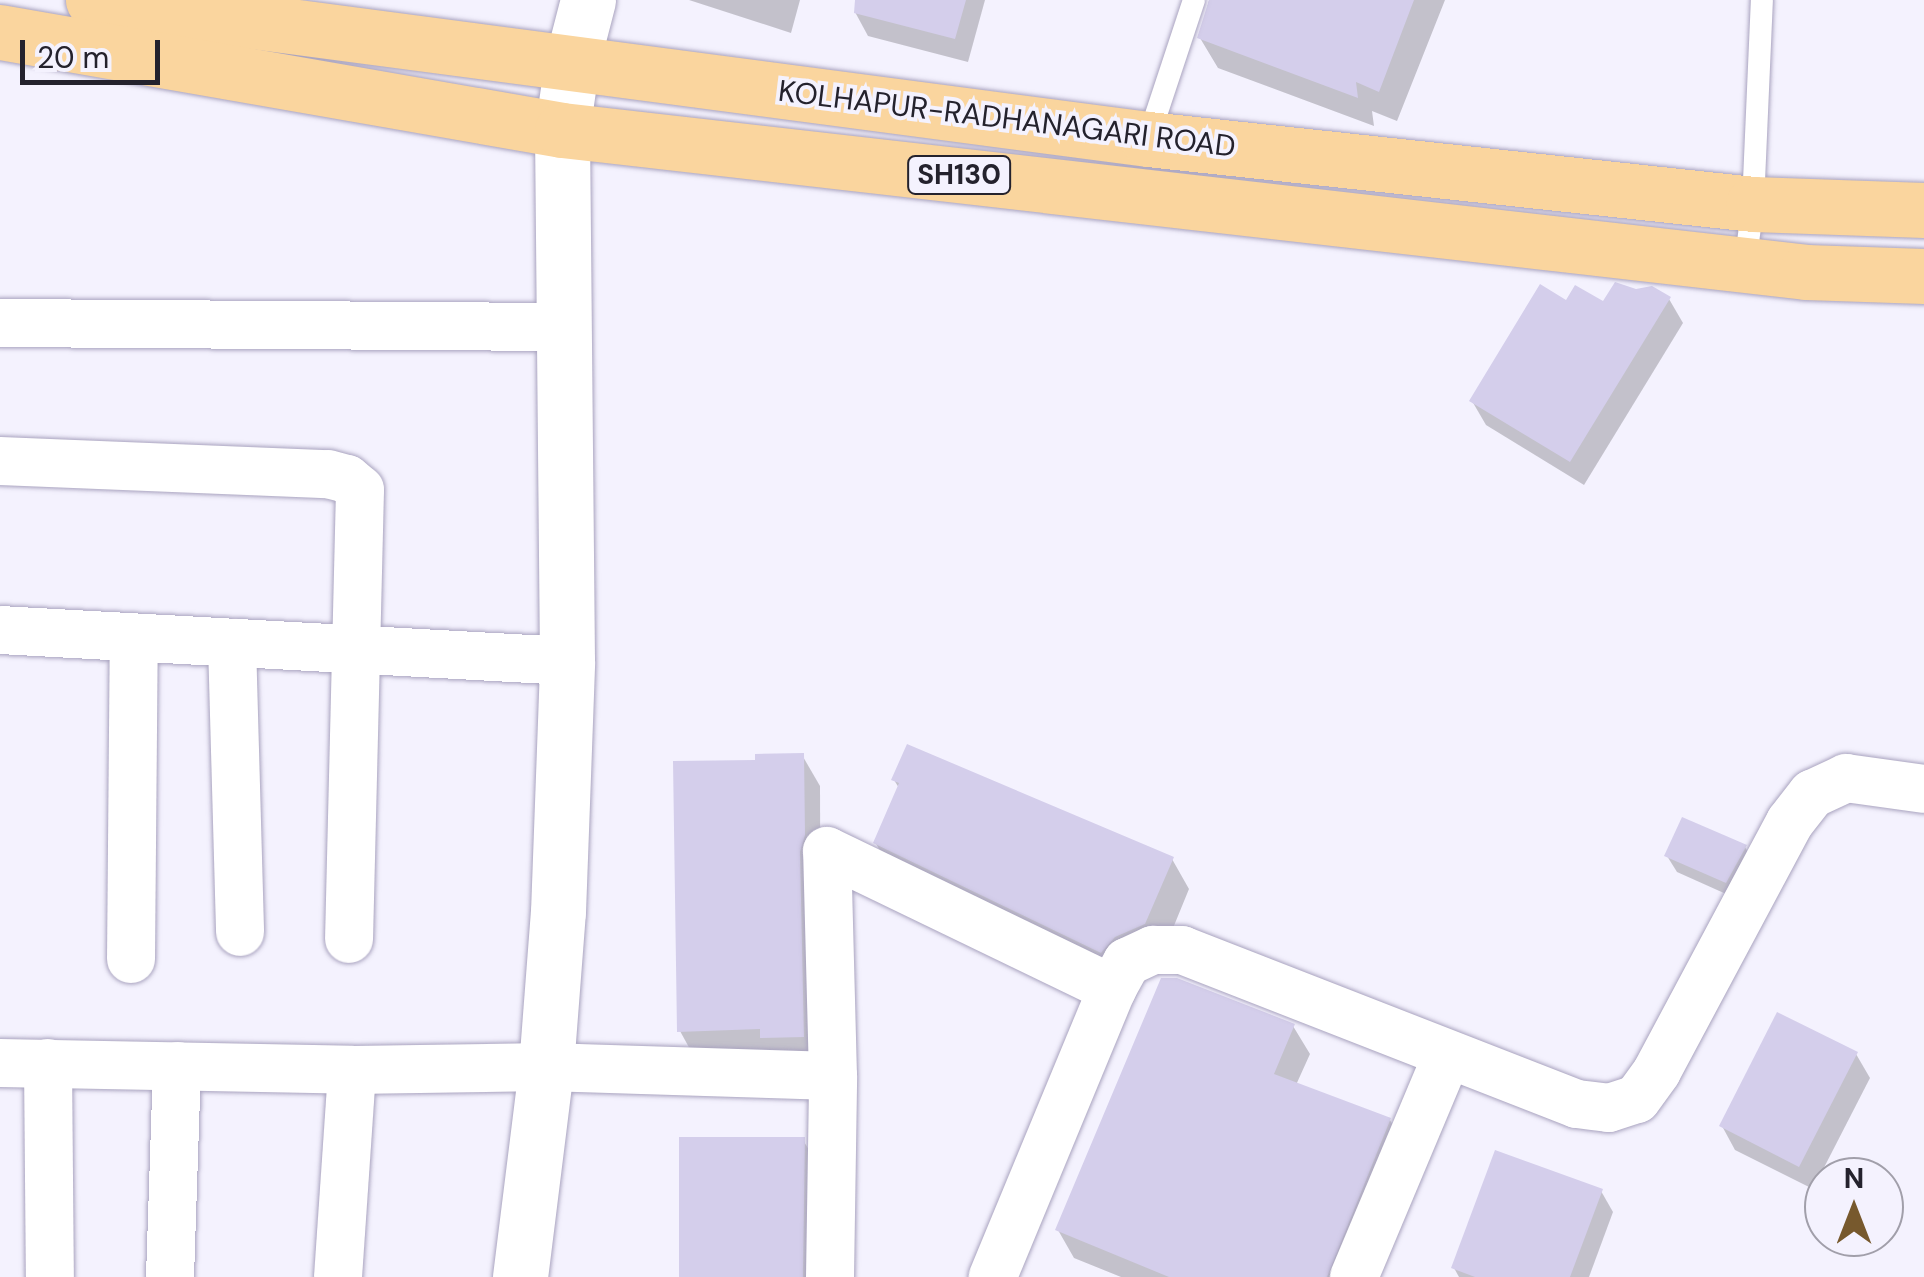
<!DOCTYPE html>
<style>
body{margin:0}
#map{position:relative;width:1924px;height:1277px;overflow:hidden;background:#f4f2fe;font-family:"DM Sans",sans-serif}
div>[style]{position:absolute}
.shadow>*{inset:0;background:#0003}
.building>*{inset:0;background:#d4ceeb}
.roads{filter:drop-shadow(0 0 2px #a9a3bf) drop-shadow(0 0 2px #a9a3bf)}
.lane>*{height:22px;margin:-11px;padding:0 11px;transform-origin:11px;border-radius:11px;background:#fff}
.street>*{height:48px;margin:-24px;padding:0 24px;transform-origin:24px;border-radius:24px;background:#fff}
.secondary>*{height:55px;margin:-27.5px;padding:0 27.5px;transform-origin:27.5px;border-radius:27.5px;background:#fff}
.primary>*{height:55px;margin:-27.5px;padding:0 27.5px;transform-origin:27.5px;border-radius:27.5px;background:#fad59e}
span{translate:-50% -50%;white-space:nowrap;text-align:center;line-height:1.15;-webkit-text-stroke:8px #f4f2fe;paint-order:stroke}
.shield-label span{padding:2px 8px;background:#f4f2fe;border:2px solid;border-radius:8px;-webkit-text-stroke-width:0}
.shield-label{font-size:28px;color:#24222d;font-weight:700}
.street-label{font-size:30px;color:#24222d}
.north{position:absolute;left:1804px;top:1157px;width:100px;height:100px;box-sizing:border-box;background:#f4f2fe;border:2px solid #a19faa;border-radius:50%;rotate:0deg;font-size:28px;font-weight:700;line-height:40px;text-align:center;color:#24222d}
.north::after{content:'';display:block;margin:auto;width:35px;height:45px;background:#77592d;clip-path:polygon(50% 0,100% 100%,50% 72%,0 100%)}
.scale{position:absolute;left:20px;top:40px;width:140px;height:45px;box-sizing:border-box;border:5px solid #24222d;border-top:0;padding-left:12px;font-size:30px;line-height:35px;white-space:nowrap;color:#24222d;-webkit-text-stroke:8px #f4f2fe;paint-order:stroke}
</style>
<div id="map">
<div class="shadow">
<i style="clip-path:polygon(689px 0,800px 0,791px 33px)"></i>
<i style="clip-path:polygon(858px 0,985px 0,968px 62px,868px 36px,855px 12px)"></i>
<i style="clip-path:polygon(1209px 0,1445px 0,1397px 121px,1372px 111px,1374px 126px,1218px 68px,1200px 38px)"></i>
<i style="clip-path:polygon(1669px 299px,1683px 323px,1584px 485px,1486px 425px,1472px 401px,1567px 303px)"></i>
<i style="clip-path:polygon(802px 755px,820px 786px,821px 1067px,697px 1062px,680px 1031px,758px 762px)"></i>
<i style="clip-path:polygon(894px 780px,1172px 859px,1189px 889px,1162px 955px,1119px 982px,893px 873px,875px 842px,899px 788px)"></i>
<i style="clip-path:polygon(1745px 847px,1754px 863px,1735px 898px,1677px 872px,1667px 856px)"></i>
<i style="clip-path:polygon(1293px 1026px,1310px 1054px,1296px 1085px,1390px 1120px,1406px 1148px,1351px 1277px,1121px 1277px,1074px 1258px,1058px 1230px)"></i>
<i style="clip-path:polygon(1856px 1054px,1870px 1078px,1813px 1189px,1735px 1150px,1722px 1126px)"></i>
<i style="clip-path:polygon(803px 1140px,821px 1170px,819px 1277px,682px 1277px)"></i>
<i style="clip-path:polygon(1601px 1191px,1613px 1212px,1589px 1277px,1459px 1277px,1454px 1268px)"></i>
</div>
<div class="building">
<i style="clip-path:polygon(855px 0,966px 0,955px 39px,854px 13px)"></i>
<i style="clip-path:polygon(1209px 0,1414px 0,1379px 92px,1356px 82px,1358px 98px,1197px 38px)"></i>
<i style="clip-path:polygon(1615px 282px,1636px 289px,1652px 286px,1671px 297px,1570px 462px,1469px 401px,1540px 284px,1566px 300px,1575px 285px,1603px 301px)"></i>
<i style="clip-path:polygon(907px 744px,1174px 857px,1145px 924px,1115px 937px,1101px 953px,873px 843px,899px 783px,891px 780px)"></i>
<i style="clip-path:polygon(804px 753px,805px 835px,800px 852px,804px 1037px,760px 1038px,760px 1029px,677px 1032px,673px 761px,755px 760px,755px 754px)"></i>
<i style="clip-path:polygon(1682px 817px,1747px 845px,1726px 883px,1664px 856px)"></i>
<i style="clip-path:polygon(1161px 978px,1177px 978px,1295px 1024px,1274px 1074px,1391px 1118px,1327px 1277px,1169px 1277px,1055px 1230px)"></i>
<i style="clip-path:polygon(1777px 1012px,1858px 1052px,1799px 1167px,1719px 1126px)"></i>
<i style="clip-path:polygon(679px 1137px,805px 1137px,803px 1277px,679px 1277px)"></i>
<i style="clip-path:polygon(1495px 1150px,1603px 1189px,1570px 1277px,1475px 1277px,1451px 1268px)"></i>
</div>
<div class="roads">
<div class="lane">
<i style="left:1148px;top:139px;width:146px;rotate:-71.7deg"></i>
<i style="left:1745px;top:265px;width:62px;rotate:-82.5deg"></i>
<i style="left:1753px;top:204px;width:204px;rotate:-87.5deg"></i>
</div>
<div class="street">
<i style="left:0;top:323px;width:561px;rotate:0.41deg"></i>
<i style="left:0;top:461px;width:328px;rotate:2.3deg"></i>
<i style="left:328px;top:474px;width:20px;rotate:15deg"></i>
<i style="left:347px;top:479px;width:17px;rotate:40deg"></i>
<i style="left:360px;top:490px;width:449px;rotate:91.4deg"></i>
<i style="left:0;top:630px;width:568px;rotate:3.13deg"></i>
<i style="left:232px;top:643px;width:289px;rotate:88.4deg"></i>
<i style="left:131px;top:959px;width:319px;rotate:-89.5deg"></i>
<i style="left:1112px;top:989px;width:31px;rotate:-61deg"></i>
<i style="left:1127px;top:962px;width:29px;rotate:-25deg"></i>
<i style="left:1153px;top:950px;width:29px"></i>
<i style="left:1182px;top:950px;width:424px;rotate:21.3deg"></i>
<i style="left:1577px;top:1104px;width:32px;rotate:7deg"></i>
<i style="left:1609px;top:1108px;width:29px;rotate:-18deg"></i>
<i style="left:1637px;top:1099px;width:34px;rotate:-54deg"></i>
<i style="left:1657px;top:1071px;width:282px;rotate:-61.9deg"></i>
<i style="left:1790px;top:822px;width:36px;rotate:-52deg"></i>
<i style="left:1812px;top:794px;width:38px;rotate:-25deg"></i>
<i style="left:1846px;top:778px;width:79px;rotate:8deg"></i>
<i style="left:0;top:1063px;width:352px;rotate:1.1deg"></i>
<i style="left:352px;top:1070px;width:194px;rotate:-0.9deg"></i>
<i style="left:546px;top:1067px;width:287px;rotate:1.8deg"></i>
<i style="left:48px;top:1063px;width:214px;rotate:89.5deg"></i>
<i style="left:170px;top:1277px;width:211px;rotate:-88.1deg"></i>
<i style="left:338px;top:1277px;width:207px;rotate:-86.1deg"></i>
<i style="left:830px;top:1277px;width:201px;rotate:-89.1deg"></i>
<i style="left:833px;top:1076px;width:225px;rotate:-91.5deg"></i>
<i style="left:827px;top:851px;width:317px;rotate:25.8deg"></i>
<i style="left:1112px;top:989px;width:312px;rotate:112.5deg"></i>
<i style="left:1354px;top:1277px;width:240px;rotate:-67.2deg"></i>
</div>
<div class="secondary">
<i style="left:520px;top:1277px;width:212px;rotate:-82.9deg"></i>
<i style="left:546px;top:1067px;width:155px;rotate:-85.6deg"></i>
<i style="left:558px;top:912px;width:251px;rotate:-87.9deg"></i>
<i style="left:567px;top:661px;width:531px;rotate:-90.54deg"></i>
<i style="left:562px;top:130px;width:69px;rotate:-81.6deg"></i>
<i style="left:572px;top:62px;width:64px;rotate:-75.5deg"></i>
</div>
<div class="primary">
<i style="left:93px;top:0;width:1064px;rotate:7.51deg"></i>
<i style="left:1148px;top:139px;width:608px;rotate:6.13deg"></i>
<i style="left:1753px;top:204px;width:171px;rotate:2deg"></i>
<i style="left:0;top:32px;width:570px;rotate:9.89deg"></i>
<i style="left:562px;top:130px;width:1252px;rotate:6.51deg"></i>
<i style="left:1806px;top:272px;width:118px;rotate:1.9deg"></i>
</div>
</div>
<div class="shield-label">
<span style="left:959px;top:175px">SH130</span>
</div>
<div class="street-label">
<span style="left:1007px;top:119px;rotate:7deg">KOLHAPUR-RADHANAGARI ROAD</span>
</div>
<div class="north">N</div>
<div class="scale">20 m</div>
</div>
